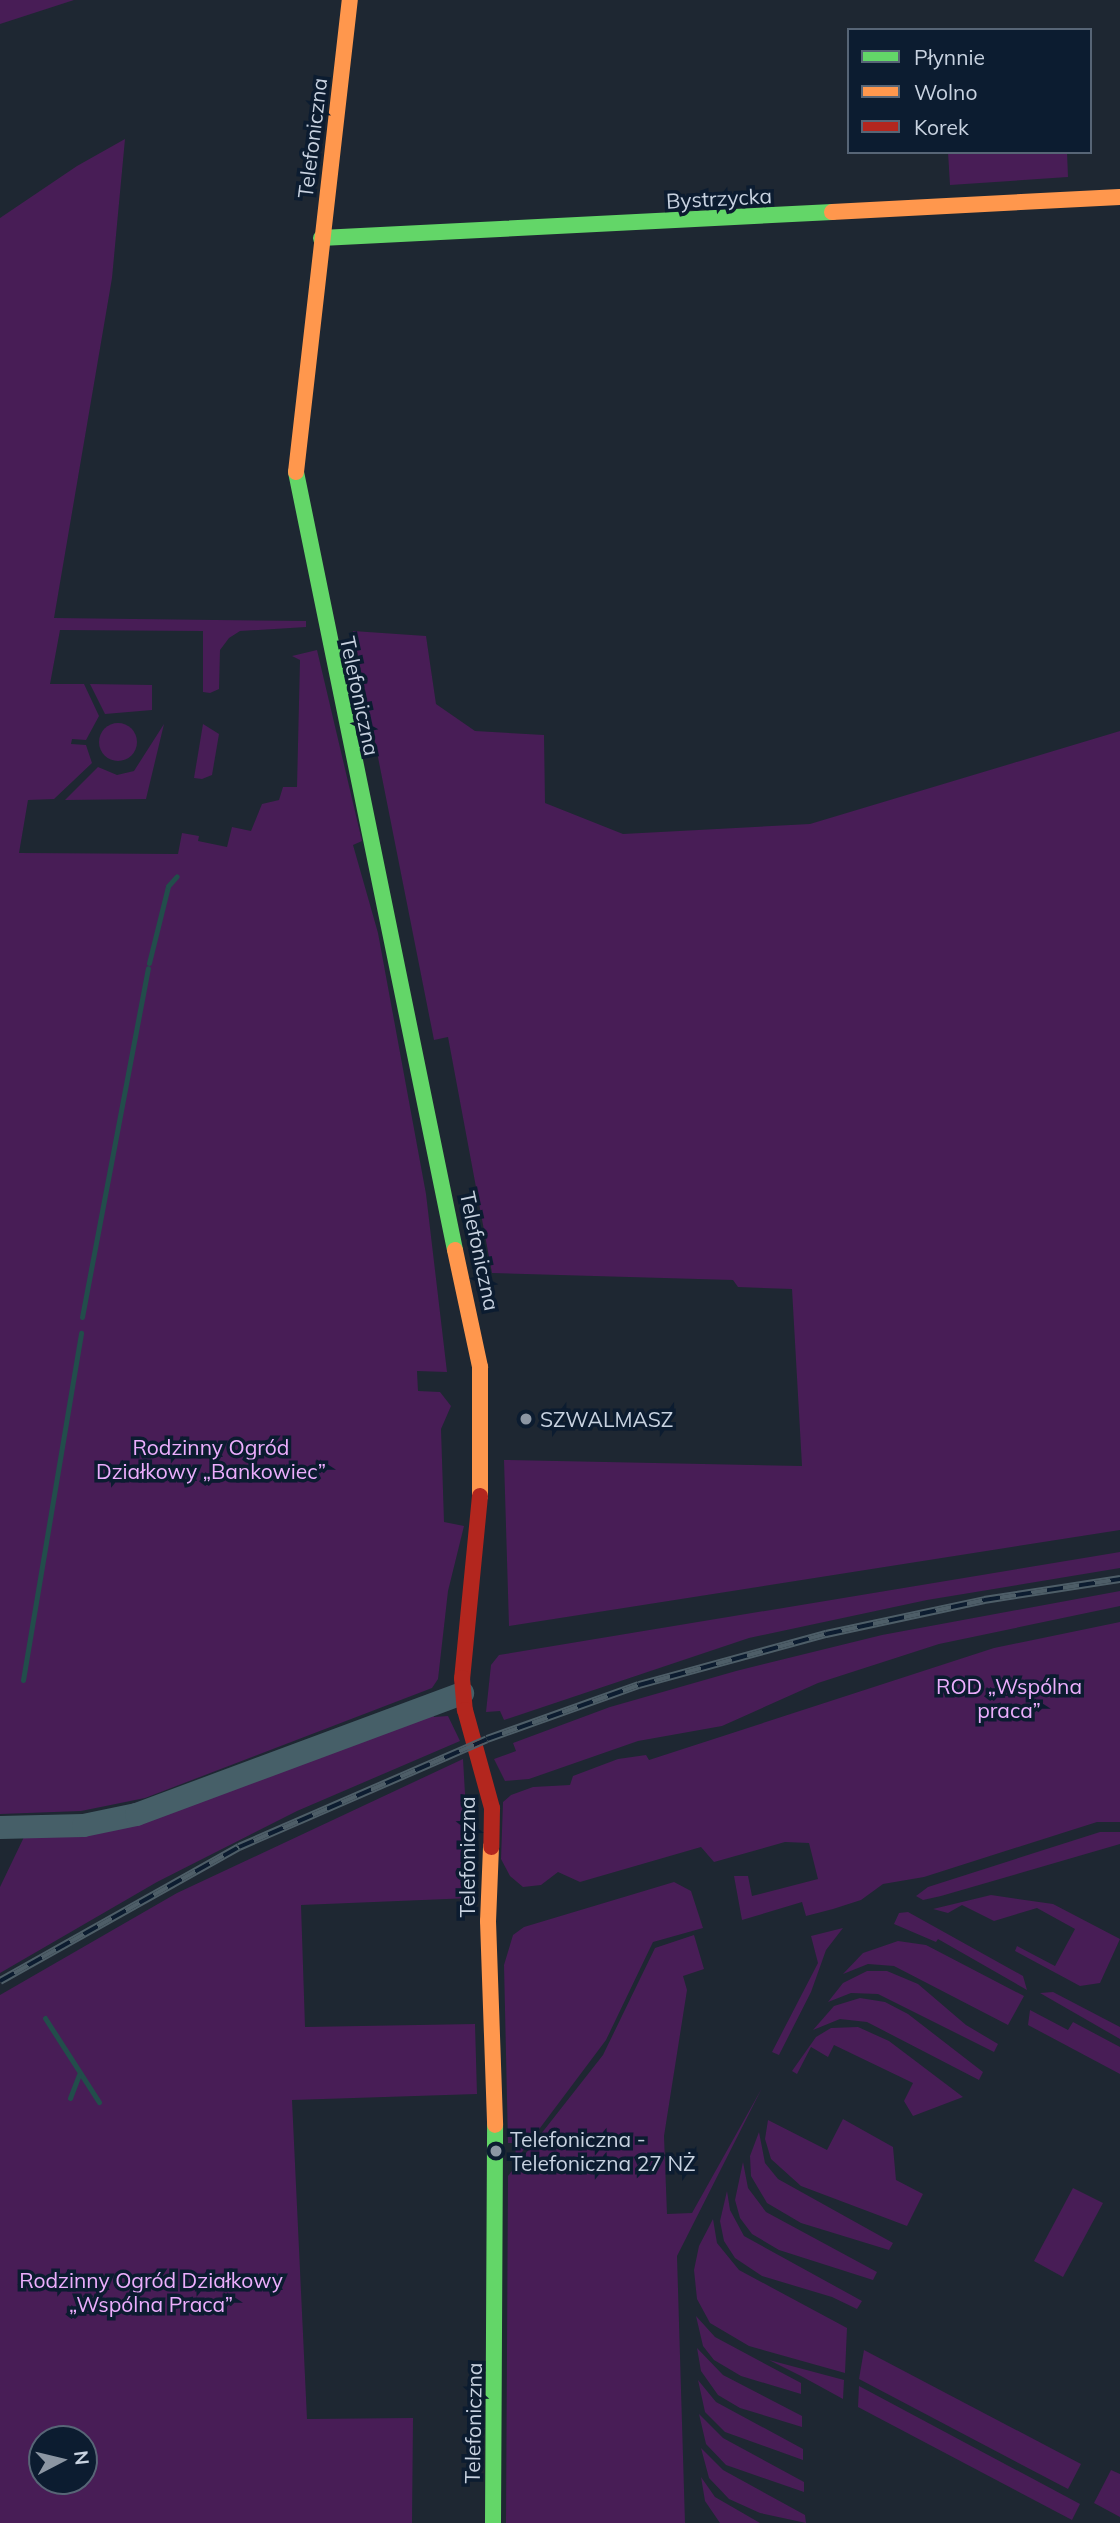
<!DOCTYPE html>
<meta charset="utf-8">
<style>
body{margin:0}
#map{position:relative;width:1120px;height:2523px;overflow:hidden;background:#1e2732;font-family:Mulish,sans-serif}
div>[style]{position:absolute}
.green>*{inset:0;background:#481d56}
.round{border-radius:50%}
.stream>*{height:5px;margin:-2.5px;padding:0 2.5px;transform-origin:2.5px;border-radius:2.5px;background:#224d4b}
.street>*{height:23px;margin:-11.5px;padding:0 11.5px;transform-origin:11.5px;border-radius:11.5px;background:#465f68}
.fast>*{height:16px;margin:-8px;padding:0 8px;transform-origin:8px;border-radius:8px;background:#63d668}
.slow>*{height:16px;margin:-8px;padding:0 8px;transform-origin:8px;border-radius:8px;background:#ff974d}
.jam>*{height:16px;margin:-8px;padding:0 8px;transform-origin:8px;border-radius:8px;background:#b3261e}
.rail>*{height:8px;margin-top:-4px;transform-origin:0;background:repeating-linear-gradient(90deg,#0c1c30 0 16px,#4e5e68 0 32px);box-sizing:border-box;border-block:2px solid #4e5e68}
.dots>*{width:19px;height:19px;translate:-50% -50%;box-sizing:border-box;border:4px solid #0c1c30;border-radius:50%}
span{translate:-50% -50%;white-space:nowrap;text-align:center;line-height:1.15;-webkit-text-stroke:7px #0c1c30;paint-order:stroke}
.street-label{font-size:21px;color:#c8d2e0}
.poi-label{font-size:21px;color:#c8d2e0}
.left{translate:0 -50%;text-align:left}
.park-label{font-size:21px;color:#ecaefd}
.legend{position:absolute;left:847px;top:28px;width:245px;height:126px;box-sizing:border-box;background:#0c1c30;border:2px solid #576576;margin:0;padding:9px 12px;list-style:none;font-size:21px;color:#c8d2e0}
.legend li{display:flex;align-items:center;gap:14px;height:35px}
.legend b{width:35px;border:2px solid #576576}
.north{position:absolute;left:28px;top:2425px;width:70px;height:70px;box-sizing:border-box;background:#0c1c30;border:2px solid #576576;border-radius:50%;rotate:83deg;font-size:19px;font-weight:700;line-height:28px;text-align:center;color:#c8d2e0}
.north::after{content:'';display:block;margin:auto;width:24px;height:32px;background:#8c96a3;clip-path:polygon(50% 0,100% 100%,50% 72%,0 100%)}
</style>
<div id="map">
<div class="green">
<i style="clip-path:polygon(0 0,74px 0,0 24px)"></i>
<i style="clip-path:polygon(125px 139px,112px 278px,54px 618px,306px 621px,306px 627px,240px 631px,229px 638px,220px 650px,219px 689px,210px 693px,203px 692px,203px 631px,60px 630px,50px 684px,84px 684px,99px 716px,86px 740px,72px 739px,71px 744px,86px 745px,92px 763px,54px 799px,28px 800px,19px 853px,178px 854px,182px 833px,199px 836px,198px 841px,227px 847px,232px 827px,251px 831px,262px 804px,279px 800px,283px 787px,297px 787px,300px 660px,292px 656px,317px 650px,362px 841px,353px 845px,378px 933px,426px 1194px,447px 1372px,417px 1371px,418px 1391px,440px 1392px,451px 1406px,441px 1429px,444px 1522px,464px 1526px,448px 1591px,438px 1679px,432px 1688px,145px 1798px,81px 1811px,0 1814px,0 218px,77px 166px)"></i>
<i style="clip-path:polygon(948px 152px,1067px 152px,1068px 177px,950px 185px)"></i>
<i style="clip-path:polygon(353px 631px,426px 636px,436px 704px,475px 731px,544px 735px,545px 803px,623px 834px,810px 824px,1120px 731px,1120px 1530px,509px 1626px,504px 1460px,802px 1466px,792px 1289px,738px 1287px,733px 1280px,492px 1273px,448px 1037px,434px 1040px)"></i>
<i style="clip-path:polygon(90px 684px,152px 685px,152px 710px,105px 714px)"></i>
<i class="round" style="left:99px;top:723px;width:38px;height:38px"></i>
<i style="clip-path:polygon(164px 724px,146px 799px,65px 800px,98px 767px,117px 775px,134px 771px)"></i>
<i style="clip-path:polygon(203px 724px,219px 734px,212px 775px,202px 779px,194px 778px)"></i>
<i style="clip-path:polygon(1120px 1552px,1120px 1568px,927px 1600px,749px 1638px,504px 1720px,500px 1711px,486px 1712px,491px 1665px,499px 1655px)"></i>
<i style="clip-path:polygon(1120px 1591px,1120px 1606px,939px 1644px,818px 1683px,722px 1726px,638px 1741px,529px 1779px,505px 1781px,494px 1759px,516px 1751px,513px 1743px,610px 1707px,736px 1671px,882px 1635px)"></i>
<i style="clip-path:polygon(1120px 1622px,1120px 1822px,1097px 1822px,924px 1877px,883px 1884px,861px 1900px,833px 1909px,806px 1916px,802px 1902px,742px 1920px,734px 1876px,748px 1876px,752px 1896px,818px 1879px,809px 1843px,785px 1842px,714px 1862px,701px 1847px,580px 1882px,558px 1872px,541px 1885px,523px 1887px,510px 1876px,501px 1859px,503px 1802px,511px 1795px,533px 1787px,570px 1785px,573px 1776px,618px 1759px,646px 1755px,649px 1760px,994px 1648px)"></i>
<i style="clip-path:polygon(432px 1712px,434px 1717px,448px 1716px,460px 1741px,297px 1811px,157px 1882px,0 1973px,0 1887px,24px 1837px)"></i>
<i style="clip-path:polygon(evenodd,463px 1759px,471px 1898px,301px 1905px,305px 2027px,475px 2024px,477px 2094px,292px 2100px,307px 2419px,413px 2418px,412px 2523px,0 2523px,0 1995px,177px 1893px,463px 1759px,42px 2439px,84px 2439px,84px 2481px,42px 2481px,42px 2439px)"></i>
<i style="clip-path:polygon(1100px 1832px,1120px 1832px,1120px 1844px,941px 1896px,923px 1900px,916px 1896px,928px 1887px)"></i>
<i style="clip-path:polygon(674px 1882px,691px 1891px,703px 1928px,653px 1942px,606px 2040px,516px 2160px,515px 2143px,508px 2143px,504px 1965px,513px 1935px,524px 1927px)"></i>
<i style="clip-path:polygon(991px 1895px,1053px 1904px,1120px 1939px,1100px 1983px,1080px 1986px,1015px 1951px,1017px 1946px,1055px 1966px,1075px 1929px,1037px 1908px,994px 1921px,962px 1905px,948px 1913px,933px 1909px)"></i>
<i style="clip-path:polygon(908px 1912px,1023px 1976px,1027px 1990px,938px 1939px,936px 1942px,894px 1924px,899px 1913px)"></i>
<i style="clip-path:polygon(843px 1928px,826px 1950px,811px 1992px,779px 2055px,772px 2052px,818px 1963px,811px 1936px)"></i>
<i style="clip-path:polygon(694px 1935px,704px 1969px,683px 1976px,687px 1990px,664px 2136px,667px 2214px,692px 2213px,762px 2088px,677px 2256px,685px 2523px,506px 2523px,508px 2176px,603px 2055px,655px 1948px)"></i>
<i style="clip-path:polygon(898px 1941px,926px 1945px,1024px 1996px,1008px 2025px,894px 1966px,868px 1964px,843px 1974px,863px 1953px)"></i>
<i style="clip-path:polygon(867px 1971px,887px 1971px,918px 1984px,966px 2025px,998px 2044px,994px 2052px,878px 1994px,851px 1993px,828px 2002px,843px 1983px)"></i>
<i style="clip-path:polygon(1053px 1992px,1120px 2027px,1120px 2039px,1040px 1993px)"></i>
<i style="clip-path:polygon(860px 1998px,885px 2002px,908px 2014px,983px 2072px,979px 2080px,867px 2022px,840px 2019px,813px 2030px,834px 2006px)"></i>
<i style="clip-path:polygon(1030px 2010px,1068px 2030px,1073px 2022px,1120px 2047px,1120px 2074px,1028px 2025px)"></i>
<i style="clip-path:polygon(858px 2027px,889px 2041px,963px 2097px,913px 2116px,904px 2101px,913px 2083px,834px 2045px,828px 2057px,811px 2047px,797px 2074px,792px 2071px,816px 2037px,831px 2028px)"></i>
<i style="clip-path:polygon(843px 2119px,893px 2147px,896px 2180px,923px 2194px,907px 2226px,801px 2186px,771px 2159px,765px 2139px,768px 2120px,827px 2150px)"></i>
<i style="clip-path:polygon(759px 2132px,765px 2163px,778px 2179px,893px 2243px,889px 2250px,801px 2223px,767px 2203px,751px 2176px,750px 2156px)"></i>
<i style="clip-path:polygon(743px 2162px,748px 2188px,766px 2212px,877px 2272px,873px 2280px,779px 2250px,752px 2234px,740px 2218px,735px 2200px)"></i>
<i style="clip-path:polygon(1073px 2188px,1103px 2203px,1063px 2277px,1034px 2261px)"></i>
<i style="clip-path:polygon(727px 2191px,730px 2210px,744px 2236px,862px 2301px,857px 2309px,832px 2297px,762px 2276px,735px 2258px,724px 2241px,720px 2221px)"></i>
<i style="clip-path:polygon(713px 2219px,717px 2243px,739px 2270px,847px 2328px,845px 2373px,749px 2346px,710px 2323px,697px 2299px,694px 2270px,699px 2246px)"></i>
<i style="clip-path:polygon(696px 2316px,715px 2337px,801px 2383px,801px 2394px,741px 2376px,714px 2360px,703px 2346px)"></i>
<i style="clip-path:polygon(697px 2348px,723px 2375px,802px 2416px,802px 2427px,740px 2408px,718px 2395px,701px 2371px)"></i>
<i style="clip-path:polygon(864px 2350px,1081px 2464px,1068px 2489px,859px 2379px)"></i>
<i style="clip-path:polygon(769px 2360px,844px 2380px,843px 2399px,801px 2376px)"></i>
<i style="clip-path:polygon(698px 2380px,716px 2402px,803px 2449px,803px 2460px,725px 2432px,705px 2412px)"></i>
<i style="clip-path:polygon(859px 2386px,1080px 2504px,1072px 2520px,858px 2407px)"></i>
<i style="clip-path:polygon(699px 2414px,723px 2438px,804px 2482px,804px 2492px,726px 2465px,706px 2444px)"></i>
<i style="clip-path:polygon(701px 2448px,723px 2470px,805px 2515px,806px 2523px,760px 2513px,729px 2499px,709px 2478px)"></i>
<i style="clip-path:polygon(1111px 2470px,1120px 2474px,1120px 2517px,1094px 2503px)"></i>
<i style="clip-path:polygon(701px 2477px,715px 2497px,760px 2523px,720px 2523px,705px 2501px)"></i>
</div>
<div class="stream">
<i style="left:149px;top:963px;width:79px;rotate:-76.1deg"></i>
<i style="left:168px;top:886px;width:13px;rotate:-48deg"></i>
<i style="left:82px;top:1317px;width:355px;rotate:-79.3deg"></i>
<i style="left:23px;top:1680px;width:352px;rotate:-80.5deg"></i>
<i style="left:45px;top:2018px;width:100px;rotate:57.3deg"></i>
<i style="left:70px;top:2098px;width:25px;rotate:-69deg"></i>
</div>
<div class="street">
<i style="left:0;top:1827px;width:83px;rotate:-1.4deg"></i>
<i style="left:83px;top:1825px;width:54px;rotate:-11.7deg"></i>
<i style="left:136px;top:1814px;width:348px;rotate:-20.4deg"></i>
</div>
<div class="fast">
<i style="left:321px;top:238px;width:512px;rotate:-2.91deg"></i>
<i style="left:296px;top:472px;width:794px;rotate:78.45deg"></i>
<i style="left:493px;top:2523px;width:398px;rotate:-89.7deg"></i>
</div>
<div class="slow">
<i style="left:832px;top:212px;width:288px;rotate:-3deg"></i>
<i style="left:296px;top:472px;width:475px;rotate:-83.5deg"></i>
<i style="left:455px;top:1250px;width:120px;rotate:77.9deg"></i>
<i style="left:480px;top:1367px;width:129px;rotate:90deg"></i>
<i style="left:491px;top:1847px;width:74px;rotate:92.3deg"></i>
<i style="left:488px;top:1921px;width:204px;rotate:88deg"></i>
</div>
<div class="jam">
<i style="left:480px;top:1496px;width:183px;rotate:95.6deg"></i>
<i style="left:462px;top:1678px;width:32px;rotate:85deg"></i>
<i style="left:465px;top:1710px;width:102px;rotate:74.6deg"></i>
<i style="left:492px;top:1808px;width:39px;rotate:91deg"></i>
</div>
<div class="rail">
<i style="left:0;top:1981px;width:274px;rotate:-29.3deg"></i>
<i style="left:239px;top:1847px;width:270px;rotate:-23.5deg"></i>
<i style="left:487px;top:1739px;width:161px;rotate:-19.6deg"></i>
<i style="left:639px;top:1685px;width:194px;rotate:-15.3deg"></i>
<i style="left:826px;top:1634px;width:162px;rotate:-12.1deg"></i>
<i style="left:984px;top:1600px;width:138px;rotate:-8.8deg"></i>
</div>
<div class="dots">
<i style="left:526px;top:1419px;background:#8c96a3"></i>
<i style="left:496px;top:2151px;background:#8c96a3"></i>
</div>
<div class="street-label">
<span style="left:312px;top:138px;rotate:-83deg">Telefoniczna</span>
<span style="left:719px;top:198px;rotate:-3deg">Bystrzycka</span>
<span style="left:360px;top:696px;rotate:78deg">Telefoniczna</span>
<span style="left:480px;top:1251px;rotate:78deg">Telefoniczna</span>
<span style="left:467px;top:1857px;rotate:-90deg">Telefoniczna</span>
<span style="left:473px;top:2423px;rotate:-89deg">Telefoniczna</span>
</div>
<div class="poi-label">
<span class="left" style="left:540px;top:1419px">SZWALMASZ</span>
<span class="left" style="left:510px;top:2151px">Telefoniczna -<br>Telefoniczna 27 NŻ</span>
</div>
<div class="park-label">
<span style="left:211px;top:1459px">Rodzinny Ogród<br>Działkowy „Bankowiec”</span>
<span style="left:1009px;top:1698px">ROD „Wspólna<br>praca”</span>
<span style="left:151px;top:2292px">Rodzinny Ogród Działkowy<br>„Wspólna Praca”</span>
</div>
<ul class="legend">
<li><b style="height:9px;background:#63d668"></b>Płynnie</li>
<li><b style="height:9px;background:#ff974d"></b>Wolno</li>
<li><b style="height:9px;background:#b3261e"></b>Korek</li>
</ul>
<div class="north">N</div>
</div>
